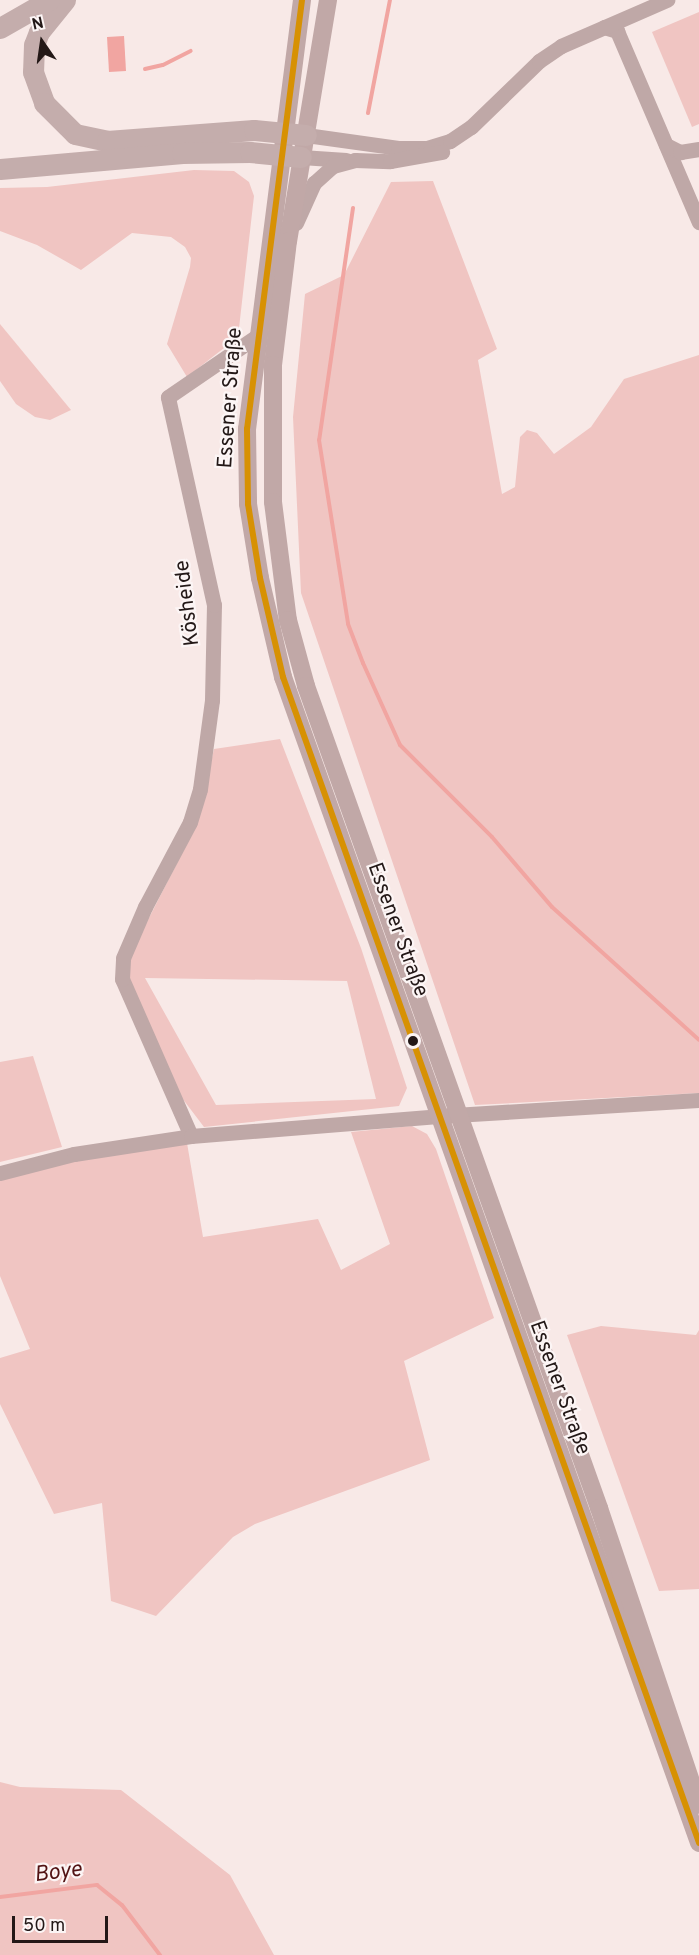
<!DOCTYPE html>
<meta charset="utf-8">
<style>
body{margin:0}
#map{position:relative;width:699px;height:1955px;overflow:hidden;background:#f8e9e7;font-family:Overpass,sans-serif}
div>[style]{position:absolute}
.green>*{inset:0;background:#f0c5c2}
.water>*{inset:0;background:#f1a5a1}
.stream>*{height:4px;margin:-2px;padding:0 2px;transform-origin:2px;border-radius:2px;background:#f1a5a1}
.minor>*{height:15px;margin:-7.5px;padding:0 7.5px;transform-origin:7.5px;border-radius:7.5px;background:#bfa8a7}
.major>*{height:18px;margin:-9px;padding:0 9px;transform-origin:9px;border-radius:9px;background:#c1a8a7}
.highway>*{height:21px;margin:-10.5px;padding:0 10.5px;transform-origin:10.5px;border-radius:10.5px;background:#c4adac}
.bus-1>*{height:6px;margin:-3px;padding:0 3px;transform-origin:3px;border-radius:3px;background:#d79103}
.dots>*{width:16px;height:16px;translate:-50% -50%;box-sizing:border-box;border:3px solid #fcf5f5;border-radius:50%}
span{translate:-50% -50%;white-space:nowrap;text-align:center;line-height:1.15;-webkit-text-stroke:4.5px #fcf5f5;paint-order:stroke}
.street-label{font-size:21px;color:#231817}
.water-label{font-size:22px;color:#521314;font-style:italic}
.north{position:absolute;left:12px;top:12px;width:60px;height:60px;-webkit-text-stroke:4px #fcf5f5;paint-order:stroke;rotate:347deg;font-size:16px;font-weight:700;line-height:24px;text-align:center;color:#231817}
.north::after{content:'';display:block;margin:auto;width:21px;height:27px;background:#231817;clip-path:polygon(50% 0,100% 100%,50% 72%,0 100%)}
.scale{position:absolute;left:12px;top:1916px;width:96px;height:27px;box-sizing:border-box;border:3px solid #231817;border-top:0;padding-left:8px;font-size:18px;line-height:21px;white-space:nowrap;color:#231817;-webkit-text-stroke:4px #fcf5f5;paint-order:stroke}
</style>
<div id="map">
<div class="green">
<i style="clip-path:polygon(699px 12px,699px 124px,692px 127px,652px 32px)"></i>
<i style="clip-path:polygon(194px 170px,234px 171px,249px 182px,254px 196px,238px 337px,187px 377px,167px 344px,190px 267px,191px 258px,185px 247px,171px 237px,132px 233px,81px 270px,37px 245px,0 231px,0 188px,47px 187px)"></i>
<i style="clip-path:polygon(433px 181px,497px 349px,478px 360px,502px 494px,515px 487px,520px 437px,527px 430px,537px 433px,554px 454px,591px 427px,624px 379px,699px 355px,699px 1093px,475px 1105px,301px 593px,293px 417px,305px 294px,344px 275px,391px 182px)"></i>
<i style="clip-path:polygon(0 324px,71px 410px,50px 420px,35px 417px,16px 404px,0 381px)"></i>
<i style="clip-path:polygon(evenodd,280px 739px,361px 948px,407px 1088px,399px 1106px,204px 1127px,182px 1098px,127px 973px,131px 953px,196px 826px,214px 749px,280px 739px,145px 978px,347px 981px,376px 1099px,216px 1105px,145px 978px)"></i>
<i style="clip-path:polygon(33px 1056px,62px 1147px,0 1162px,0 1062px)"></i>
<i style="clip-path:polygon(412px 1126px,427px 1134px,436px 1149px,494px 1318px,404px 1361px,430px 1460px,255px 1524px,233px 1537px,156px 1616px,111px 1601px,102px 1503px,54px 1514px,0 1404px,0 1358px,30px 1349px,0 1276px,0 1179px,69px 1161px,187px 1143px,203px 1237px,318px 1219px,341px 1270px,390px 1244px,351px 1132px)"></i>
<i style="clip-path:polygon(601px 1326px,696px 1335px,699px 1330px,699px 1589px,659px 1591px,567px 1335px)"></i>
<i style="clip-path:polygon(0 1782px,20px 1787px,121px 1790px,230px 1875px,274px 1955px,0 1955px)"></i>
</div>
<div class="water">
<i style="clip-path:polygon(124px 36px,126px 71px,109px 72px,107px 37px)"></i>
</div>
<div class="stream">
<i style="left:145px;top:69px;width:18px;rotate:-13deg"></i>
<i style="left:163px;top:65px;width:31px;rotate:-27deg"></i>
<i style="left:368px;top:113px;width:115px;rotate:-79deg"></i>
<i style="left:353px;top:208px;width:234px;rotate:98.3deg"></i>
<i style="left:319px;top:440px;width:186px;rotate:81deg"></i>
<i style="left:348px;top:624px;width:42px;rotate:69deg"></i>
<i style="left:363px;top:663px;width:90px;rotate:65.7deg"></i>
<i style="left:400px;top:745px;width:130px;rotate:45deg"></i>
<i style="left:492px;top:837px;width:92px;rotate:49.4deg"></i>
<i style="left:552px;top:907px;width:198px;rotate:42.1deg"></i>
<i style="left:0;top:1897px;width:98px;rotate:-7.1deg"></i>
<i style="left:97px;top:1885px;width:32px;rotate:39deg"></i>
<i style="left:122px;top:1905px;width:63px;rotate:52.8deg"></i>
</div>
<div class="minor">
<i style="left:604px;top:27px;width:14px;rotate:17deg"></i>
<i style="left:617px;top:31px;width:208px;rotate:66.8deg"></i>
<i style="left:306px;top:135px;width:93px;rotate:8deg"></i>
<i style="left:398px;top:148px;width:29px"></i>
<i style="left:427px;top:148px;width:24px;rotate:-17deg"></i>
<i style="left:450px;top:141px;width:25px;rotate:-34deg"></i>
<i style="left:471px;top:127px;width:95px;rotate:-44.1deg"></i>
<i style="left:539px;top:61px;width:27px;rotate:-34deg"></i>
<i style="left:561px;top:46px;width:116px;rotate:-23.5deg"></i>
<i style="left:666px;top:145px;width:16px;rotate:27deg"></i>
<i style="left:680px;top:152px;width:19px;rotate:-9deg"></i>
<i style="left:301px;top:157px;width:45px;rotate:3.8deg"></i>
<i style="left:296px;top:223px;width:44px;rotate:-65.8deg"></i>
<i style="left:314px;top:183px;width:25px;rotate:-42deg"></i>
<i style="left:333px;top:166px;width:23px;rotate:-15deg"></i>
<i style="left:355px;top:160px;width:35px;rotate:2deg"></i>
<i style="left:390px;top:161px;width:53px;rotate:-9.8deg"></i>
<i style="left:191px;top:1136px;width:171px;rotate:-113.7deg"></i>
<i style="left:122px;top:979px;width:21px;rotate:-87deg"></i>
<i style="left:123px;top:958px;width:56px;rotate:-66.7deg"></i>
<i style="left:145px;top:907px;width:96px;rotate:-62.1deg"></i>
<i style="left:190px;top:822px;width:34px;rotate:-73deg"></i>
<i style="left:200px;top:789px;width:90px;rotate:-82.3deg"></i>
<i style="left:212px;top:700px;width:95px;rotate:-88.8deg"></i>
<i style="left:214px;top:605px;width:213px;rotate:-102.5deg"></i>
<i style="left:168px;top:397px;width:108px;rotate:-34.4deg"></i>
<i style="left:0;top:1173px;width:76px;rotate:-14.4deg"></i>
<i style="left:74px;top:1154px;width:118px;rotate:-8.7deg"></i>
<i style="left:191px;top:1136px;width:248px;rotate:-4.6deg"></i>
<i style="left:438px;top:1116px;width:261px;rotate:-3.5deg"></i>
</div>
<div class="major">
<i style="left:302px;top:0;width:433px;rotate:97.3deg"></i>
<i style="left:247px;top:429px;width:75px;rotate:89.2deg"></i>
<i style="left:248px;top:504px;width:75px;rotate:80.8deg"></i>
<i style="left:260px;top:578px;width:102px;rotate:76.9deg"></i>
<i style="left:283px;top:677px;width:1238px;rotate:70.36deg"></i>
<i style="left:328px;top:0;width:244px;rotate:99.4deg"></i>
<i style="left:288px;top:241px;width:125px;rotate:96.9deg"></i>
<i style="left:273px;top:365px;width:137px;rotate:90deg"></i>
<i style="left:273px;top:502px;width:119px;rotate:82.8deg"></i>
<i style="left:288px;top:620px;width:68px;rotate:74.7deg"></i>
<i style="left:306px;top:686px;width:873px;rotate:70.38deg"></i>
<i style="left:599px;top:1508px;width:313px;rotate:71.4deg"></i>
</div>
<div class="highway">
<i style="left:65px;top:0;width:41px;rotate:129.1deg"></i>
<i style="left:39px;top:32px;width:14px;rotate:111deg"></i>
<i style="left:34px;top:45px;width:27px;rotate:92deg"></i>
<i style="left:33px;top:72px;width:33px;rotate:70deg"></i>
<i style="left:44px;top:103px;width:44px;rotate:45deg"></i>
<i style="left:75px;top:134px;width:33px;rotate:12deg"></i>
<i style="left:107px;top:141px;width:147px;rotate:-4.3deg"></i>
<i style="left:254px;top:130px;width:52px;rotate:5.5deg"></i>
<i style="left:0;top:28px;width:56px;rotate:-29.7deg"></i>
<i style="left:0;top:169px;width:183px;rotate:-5deg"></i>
<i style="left:182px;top:153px;width:68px;rotate:-0.8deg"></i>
<i style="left:250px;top:152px;width:51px;rotate:5.6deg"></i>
</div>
<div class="bus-1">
<i style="left:302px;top:0;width:433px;rotate:97.3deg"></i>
<i style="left:247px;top:429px;width:75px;rotate:89.2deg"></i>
<i style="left:248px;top:504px;width:75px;rotate:80.8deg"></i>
<i style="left:260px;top:578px;width:102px;rotate:76.9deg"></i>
<i style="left:283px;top:677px;width:1238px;rotate:70.36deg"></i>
</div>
<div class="dots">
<i style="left:413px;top:1041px;background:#231817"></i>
</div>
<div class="street-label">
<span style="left:231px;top:398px;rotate:-86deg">Essener Straße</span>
<span style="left:188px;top:603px;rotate:-97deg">Kösheide</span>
<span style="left:397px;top:930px;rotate:70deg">Essener Straße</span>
<span style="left:559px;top:1388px;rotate:70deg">Essener Straße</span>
</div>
<div class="water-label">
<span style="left:58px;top:1873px;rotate:-7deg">Boye</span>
</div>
<div class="north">N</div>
<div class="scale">50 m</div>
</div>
